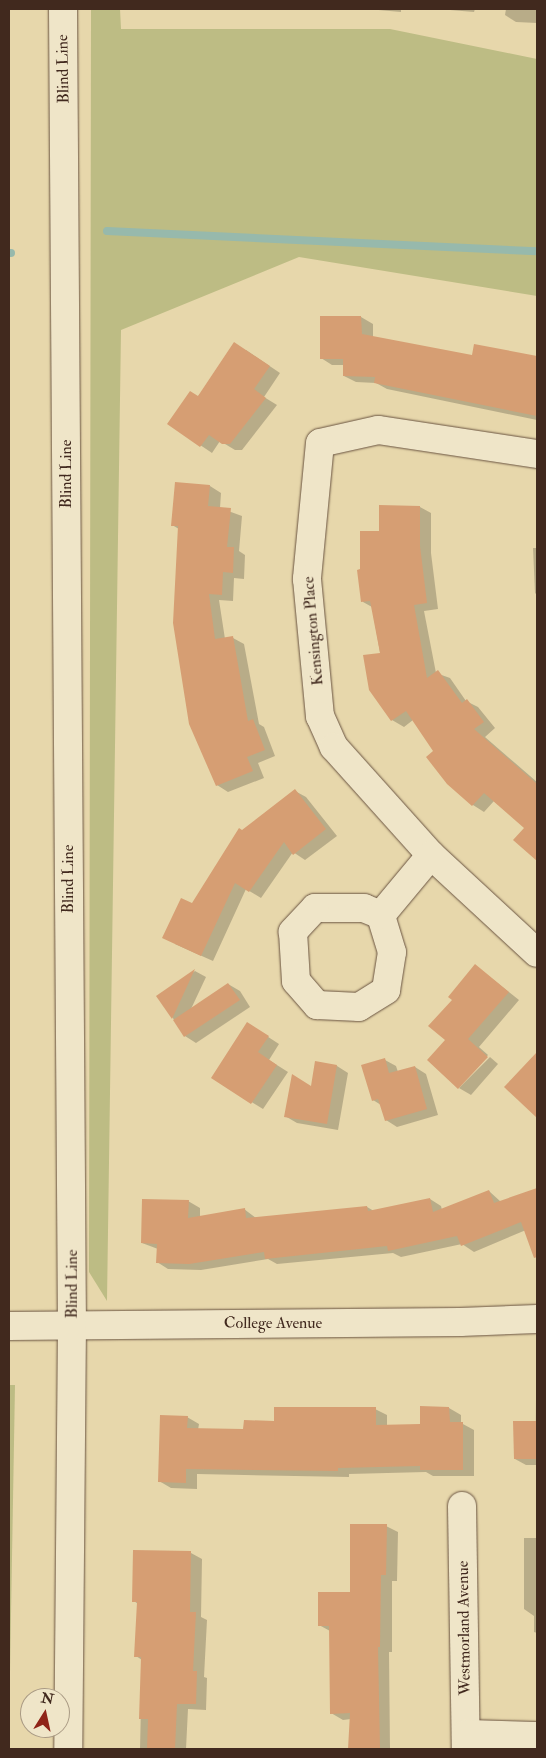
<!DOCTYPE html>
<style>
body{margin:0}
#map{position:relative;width:546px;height:1758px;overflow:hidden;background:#e7d7ab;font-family:"IM FELL Double Pica",serif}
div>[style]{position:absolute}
.green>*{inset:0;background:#bdbc84}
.shadow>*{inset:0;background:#0003}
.stream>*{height:8px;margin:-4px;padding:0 4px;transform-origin:4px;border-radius:4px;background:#97b9ac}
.building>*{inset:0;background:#d69e73}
.roads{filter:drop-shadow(0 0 1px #6a5441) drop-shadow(0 0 1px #6a5441)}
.street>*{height:28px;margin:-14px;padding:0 14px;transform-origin:14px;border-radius:14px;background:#efe5c8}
.secondary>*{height:28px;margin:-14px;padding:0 14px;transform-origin:14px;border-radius:14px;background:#efe5c8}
span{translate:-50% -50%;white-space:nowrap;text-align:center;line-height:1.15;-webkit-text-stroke:4px #efe5c8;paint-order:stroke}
.street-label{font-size:16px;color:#41291e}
.frame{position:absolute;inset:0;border:10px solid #41291e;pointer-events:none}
.north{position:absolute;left:20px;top:1688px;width:50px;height:50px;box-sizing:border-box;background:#efe5c8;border:1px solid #a99a84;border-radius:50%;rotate:10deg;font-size:14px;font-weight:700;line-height:20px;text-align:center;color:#41291e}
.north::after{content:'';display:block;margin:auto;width:18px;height:22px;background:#8f2418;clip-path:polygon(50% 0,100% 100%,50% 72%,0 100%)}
</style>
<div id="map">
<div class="green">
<i style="clip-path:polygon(91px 9px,120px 9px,121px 29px,390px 29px,537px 59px,537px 296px,299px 257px,121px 330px,107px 1301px,89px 1272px)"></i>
<i style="clip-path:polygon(9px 1385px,15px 1385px,9px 1730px)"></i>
</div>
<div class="shadow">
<i style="clip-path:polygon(367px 9px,401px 9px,401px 12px)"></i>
<i style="clip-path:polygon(438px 9px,475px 9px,474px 12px)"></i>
<i style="clip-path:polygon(506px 9px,537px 9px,537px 23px,516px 22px,505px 15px)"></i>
<i style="clip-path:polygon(321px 317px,361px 317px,373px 324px,373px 338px,473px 356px,475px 346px,537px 357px,537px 420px,387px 389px,376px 383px,356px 382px,344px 376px,344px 365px,332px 365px,321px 358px)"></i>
<i style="clip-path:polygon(246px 350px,280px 373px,264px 397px,277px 405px,242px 450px,235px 450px,220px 441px,212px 453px,169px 424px)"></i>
<i style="clip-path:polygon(176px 483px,210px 486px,221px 493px,220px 508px,242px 516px,239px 551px,245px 555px,244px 579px,234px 578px,233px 601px,219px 600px,225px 639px,233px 638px,244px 644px,259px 724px,264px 727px,275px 756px,258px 763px,264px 778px,228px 792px,217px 785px,179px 529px,172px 525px)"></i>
<i style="clip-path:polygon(420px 507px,431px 513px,431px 553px,438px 609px,424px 611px,436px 673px,450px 678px,466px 701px,478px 707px,495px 728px,485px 737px,537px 782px,537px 860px,515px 840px,526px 828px,494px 801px,484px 812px,473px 805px,449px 784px,435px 751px,413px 720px,404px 727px,392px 720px,372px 607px,363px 602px,362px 570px,380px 532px)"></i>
<i style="clip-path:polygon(533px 548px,537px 548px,537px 595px,535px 593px)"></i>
<i style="clip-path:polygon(295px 791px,306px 797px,337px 836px,305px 860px,293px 852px,261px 898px,246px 889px,213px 961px,175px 944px,193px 905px)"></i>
<i style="clip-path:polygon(476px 966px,519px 1000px,479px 1047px,488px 1055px,458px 1087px,447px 1040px,454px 1000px)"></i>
<i style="clip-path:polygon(195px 971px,206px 977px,191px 1009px,228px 984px,240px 991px,250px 1007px,196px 1043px,185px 1036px,158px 996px)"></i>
<i style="clip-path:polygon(259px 1031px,279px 1044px,269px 1060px,288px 1072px,263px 1109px,213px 1078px)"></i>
<i style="clip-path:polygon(490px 1057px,498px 1064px,471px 1095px,459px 1088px)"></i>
<i style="clip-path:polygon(385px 1060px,396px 1066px,398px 1072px,415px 1067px,426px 1074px,438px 1115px,397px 1127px,386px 1120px,381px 1105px,373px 1100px)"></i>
<i style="clip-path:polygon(316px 1063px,337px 1066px,348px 1073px,338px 1130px,297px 1123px,285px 1116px,312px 1088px)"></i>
<i style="clip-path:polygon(537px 1189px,537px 1243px,529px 1238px,526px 1230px,474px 1252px,462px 1244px,401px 1257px,393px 1253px,277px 1264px,268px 1259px,201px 1270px,168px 1269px,157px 1262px,158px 1249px,142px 1243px,188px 1201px,200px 1208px,200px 1217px,244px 1209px,256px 1218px,367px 1207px,374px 1211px,430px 1199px,441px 1206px,442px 1210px,489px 1191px,501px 1202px)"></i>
<i style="clip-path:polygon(9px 1233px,10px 1234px,9px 1259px)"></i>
<i style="clip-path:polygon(535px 1396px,537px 1465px,526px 1465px,515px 1459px,536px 1422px)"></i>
<i style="clip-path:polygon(422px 1408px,449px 1408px,461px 1415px,461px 1423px,474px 1430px,474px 1476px,433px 1476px,426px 1472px,349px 1474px,349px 1477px,197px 1474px,197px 1489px,171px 1488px,159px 1481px,187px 1417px,199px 1424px,198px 1430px,244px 1430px,275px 1422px,375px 1409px,387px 1415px,387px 1426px,422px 1425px)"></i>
<i style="clip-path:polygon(386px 1526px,398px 1532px,397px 1581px,392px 1581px,392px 1652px,389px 1652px,390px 1749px,350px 1749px,351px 1719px,343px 1720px,331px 1713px,330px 1631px,319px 1625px,351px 1593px)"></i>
<i style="clip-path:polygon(524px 1538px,537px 1538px,537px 1633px,534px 1632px,534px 1616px,524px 1609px)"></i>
<i style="clip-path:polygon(191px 1553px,202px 1559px,201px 1617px,207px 1620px,204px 1677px,207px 1678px,206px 1710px,188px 1709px,186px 1749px,140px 1749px,142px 1660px,136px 1656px,138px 1604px,134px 1601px)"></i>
</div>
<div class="stream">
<i style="left:107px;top:231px;width:430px;rotate:2.7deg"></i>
<i style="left:9px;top:253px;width:2px"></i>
</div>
<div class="building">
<i style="clip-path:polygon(320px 316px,361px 316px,362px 334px,472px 355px,474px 344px,537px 356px,537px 416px,374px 383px,375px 377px,343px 376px,343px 359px,320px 359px)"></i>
<i style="clip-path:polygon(234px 342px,270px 366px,254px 389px,266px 398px,230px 444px,222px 444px,209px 435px,200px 447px,167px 424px,190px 391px,198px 396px)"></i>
<i style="clip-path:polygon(175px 482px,210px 485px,208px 506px,231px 508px,227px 547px,234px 547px,233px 573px,223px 572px,222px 595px,209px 594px,215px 639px,233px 636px,248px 721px,253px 719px,265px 750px,247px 757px,253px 771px,216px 786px,189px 724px,173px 623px,178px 526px,171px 526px)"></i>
<i style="clip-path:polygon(379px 505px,420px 506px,420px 546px,427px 603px,414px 605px,427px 678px,438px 670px,462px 703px,467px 699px,484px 722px,474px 729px,537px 784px,537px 861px,513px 840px,524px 828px,484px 793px,472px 806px,447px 784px,426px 757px,433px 751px,406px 711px,391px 721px,369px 690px,363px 655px,380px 653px,370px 601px,361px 602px,357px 570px,360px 569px,360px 531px,379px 531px)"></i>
<i style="clip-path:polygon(295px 789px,326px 829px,293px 855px,284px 842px,249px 892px,235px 883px,201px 956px,162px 938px,181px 898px,192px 903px,239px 828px,242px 830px)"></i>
<i style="clip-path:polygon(475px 964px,509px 992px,468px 1039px,488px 1057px,458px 1089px,427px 1060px,445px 1040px,428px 1026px,452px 1000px,448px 997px)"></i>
<i style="clip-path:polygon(195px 969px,172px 1019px,156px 996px)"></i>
<i style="clip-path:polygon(228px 983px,240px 1000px,184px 1037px,173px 1020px)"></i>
<i style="clip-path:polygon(247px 1022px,269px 1036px,258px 1052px,277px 1065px,251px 1104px,211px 1078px)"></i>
<i style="clip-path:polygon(537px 1052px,537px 1118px,504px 1087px)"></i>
<i style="clip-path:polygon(385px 1058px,389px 1073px,415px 1066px,427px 1109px,385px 1121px,378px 1099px,372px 1101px,361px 1065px)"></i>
<i style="clip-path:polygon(315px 1061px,337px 1065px,327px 1124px,284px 1117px,292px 1074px,311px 1086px)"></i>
<i style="clip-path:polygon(537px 1188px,537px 1257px,534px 1258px,521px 1222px,461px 1246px,457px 1236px,388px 1251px,387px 1246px,265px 1259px,264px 1252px,189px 1264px,156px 1263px,157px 1244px,141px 1243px,142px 1199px,189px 1200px,188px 1218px,245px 1208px,246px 1218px,367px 1206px,368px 1211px,430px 1198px,433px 1212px,489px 1190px,494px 1203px)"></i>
<i style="clip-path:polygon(420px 1406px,449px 1407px,450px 1422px,463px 1422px,463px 1470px,420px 1470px,420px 1466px,338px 1468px,338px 1471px,186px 1469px,186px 1483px,158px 1482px,160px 1415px,188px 1416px,187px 1428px,243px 1429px,244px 1420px,274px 1421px,274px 1407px,376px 1407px,376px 1425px,420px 1424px)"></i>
<i style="clip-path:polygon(513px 1421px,537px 1421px,537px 1459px,514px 1459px)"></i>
<i style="clip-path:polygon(350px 1524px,387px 1524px,386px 1575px,381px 1575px,380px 1647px,378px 1647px,380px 1749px,348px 1749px,350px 1713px,330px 1714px,329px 1626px,318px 1626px,318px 1592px,350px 1592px)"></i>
<i style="clip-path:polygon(133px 1550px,191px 1551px,190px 1612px,196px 1612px,193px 1671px,197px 1671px,196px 1704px,177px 1704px,175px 1749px,147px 1749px,148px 1719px,139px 1719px,141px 1657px,134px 1657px,137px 1602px,132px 1602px)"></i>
</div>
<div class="roads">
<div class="street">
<i style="left:537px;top:454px;width:161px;rotate:-171.4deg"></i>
<i style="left:378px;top:430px;width:59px;rotate:167.4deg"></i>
<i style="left:320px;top:443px;width:137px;rotate:95.5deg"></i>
<i style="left:307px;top:579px;width:138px;rotate:84.6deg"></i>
<i style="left:320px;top:716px;width:34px;rotate:66deg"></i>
<i style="left:334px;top:747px;width:145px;rotate:48.1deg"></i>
<i style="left:431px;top:855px;width:144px;rotate:42.8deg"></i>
<i style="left:381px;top:915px;width:18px;rotate:-158deg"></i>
<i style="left:364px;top:908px;width:49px;rotate:180deg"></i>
<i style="left:315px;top:908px;width:33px;rotate:133deg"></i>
<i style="left:293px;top:932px;width:49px;rotate:86.5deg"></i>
<i style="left:296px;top:981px;width:32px;rotate:49deg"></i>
<i style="left:317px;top:1005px;width:42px;rotate:2.7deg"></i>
<i style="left:359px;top:1007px;width:32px;rotate:-32deg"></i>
<i style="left:386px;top:990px;width:38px;rotate:-81deg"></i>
<i style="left:392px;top:952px;width:39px;rotate:-107deg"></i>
<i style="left:381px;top:915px;width:78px;rotate:-50.2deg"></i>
<i style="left:9px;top:1326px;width:451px;rotate:-0.5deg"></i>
<i style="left:460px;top:1322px;width:77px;rotate:-2.2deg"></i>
<i style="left:462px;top:1506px;width:243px;rotate:89.1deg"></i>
<i style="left:466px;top:1734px;width:71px;rotate:1.6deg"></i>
</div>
<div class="secondary">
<i style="left:63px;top:9px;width:1314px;rotate:89.61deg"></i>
<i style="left:72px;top:1323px;width:426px;rotate:90.5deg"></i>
</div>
</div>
<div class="street-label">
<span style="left:63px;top:69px;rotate:-91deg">Blind Line</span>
<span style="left:66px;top:474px;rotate:-90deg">Blind Line</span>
<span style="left:313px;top:631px;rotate:-95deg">Kensington Place</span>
<span style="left:68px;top:879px;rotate:-90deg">Blind Line</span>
<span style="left:72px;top:1284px;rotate:-90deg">Blind Line</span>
<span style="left:273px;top:1323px">College Avenue</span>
<span style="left:464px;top:1628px;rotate:-91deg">Westmorland Avenue</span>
</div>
<div class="frame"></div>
<div class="north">N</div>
</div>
